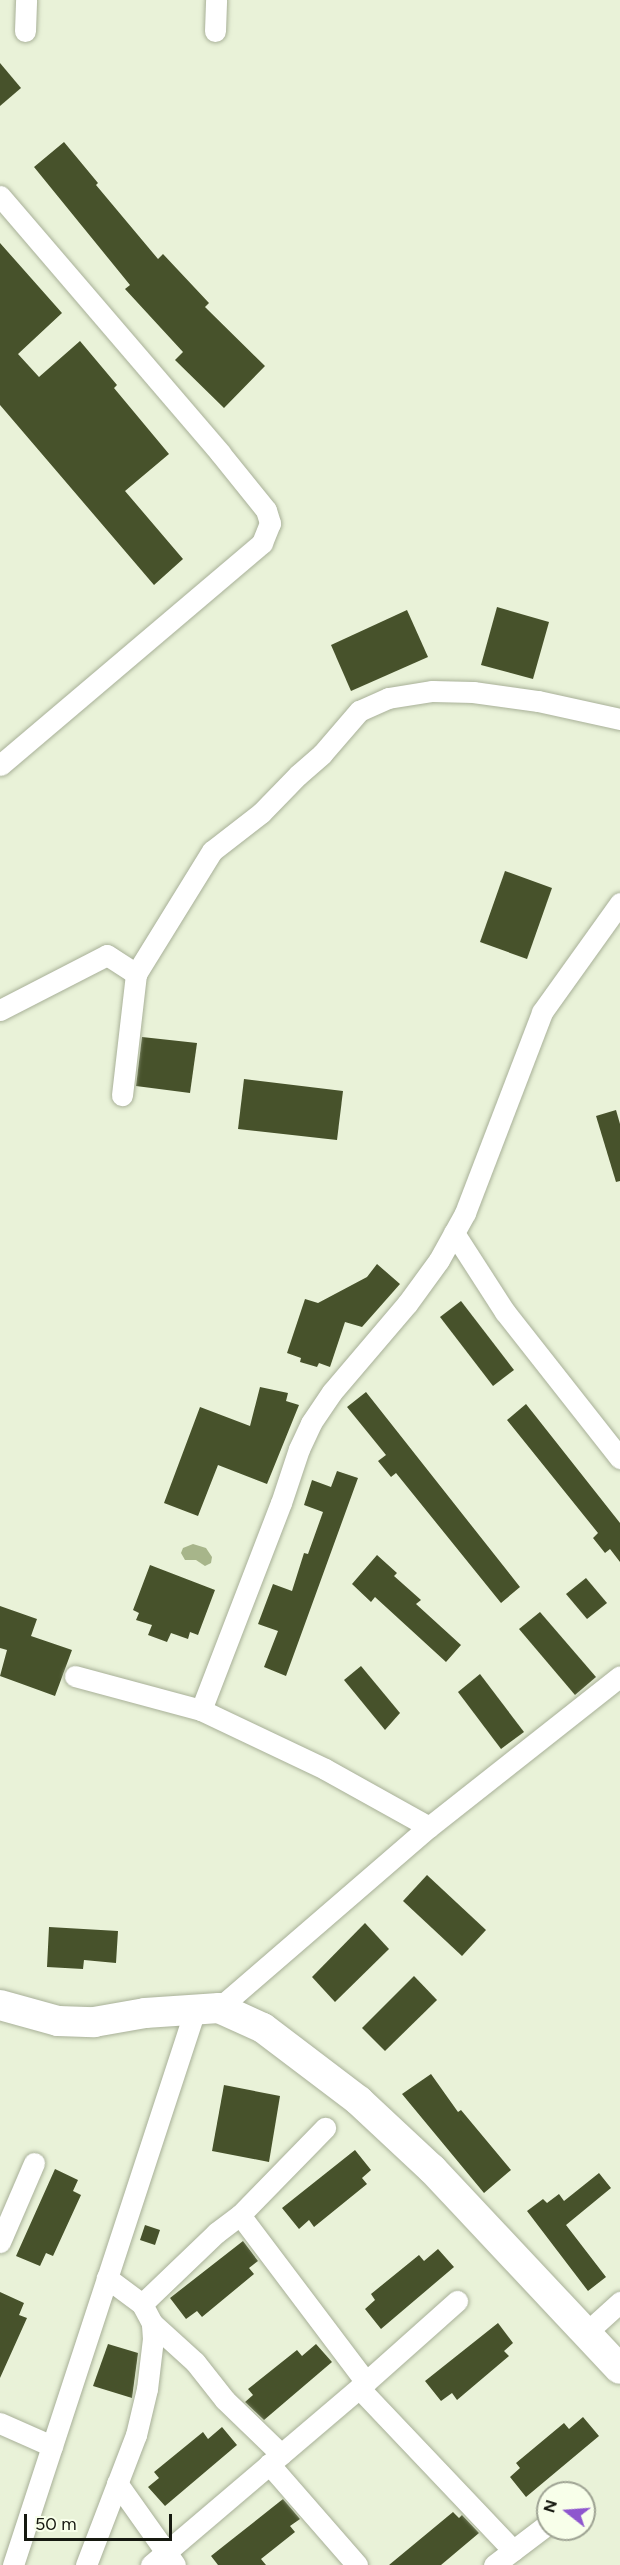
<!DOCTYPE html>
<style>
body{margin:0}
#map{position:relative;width:620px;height:2565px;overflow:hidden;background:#e9f2d8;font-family:Figtree,sans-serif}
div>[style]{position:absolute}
.water>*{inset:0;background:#a7b58a}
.building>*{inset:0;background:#47522b}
.roads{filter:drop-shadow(0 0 2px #a8b098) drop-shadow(0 0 2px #a8b098)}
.street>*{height:21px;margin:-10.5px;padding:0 10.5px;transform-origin:10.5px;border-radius:10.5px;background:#fff}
.secondary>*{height:30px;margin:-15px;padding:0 15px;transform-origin:15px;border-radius:15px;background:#fff}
span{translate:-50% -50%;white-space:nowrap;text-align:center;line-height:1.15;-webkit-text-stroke:6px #f8ffea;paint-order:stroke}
.north{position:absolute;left:536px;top:2481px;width:60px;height:60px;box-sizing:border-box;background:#f8ffea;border:2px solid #9ea393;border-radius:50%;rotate:287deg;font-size:16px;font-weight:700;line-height:24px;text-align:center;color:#161910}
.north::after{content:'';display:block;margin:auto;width:21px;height:27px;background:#8e56ce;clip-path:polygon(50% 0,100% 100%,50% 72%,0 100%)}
.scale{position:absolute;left:24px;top:2514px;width:148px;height:27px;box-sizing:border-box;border:3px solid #161910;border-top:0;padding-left:8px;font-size:18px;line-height:21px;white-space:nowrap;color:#161910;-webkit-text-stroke:4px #f8ffea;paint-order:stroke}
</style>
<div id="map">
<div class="water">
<i style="clip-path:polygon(193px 1544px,206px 1548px,212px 1557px,211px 1563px,205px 1566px,196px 1560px,185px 1560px,181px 1553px,183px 1548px)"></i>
</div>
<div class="building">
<i style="clip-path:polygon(0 63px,21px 88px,0 106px)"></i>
<i style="clip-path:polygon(64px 142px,98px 183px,96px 185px,158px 259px,163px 254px,209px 303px,205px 307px,265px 366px,224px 408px,175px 360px,183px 352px,125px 289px,130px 285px,34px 167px)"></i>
<i style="clip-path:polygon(0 243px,62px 313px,18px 354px,39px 377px,80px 341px,117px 385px,114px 388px,169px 454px,125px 491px,183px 559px,154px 585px,0 405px)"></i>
<i style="clip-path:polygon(497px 607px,549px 622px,533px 679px,481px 665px)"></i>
<i style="clip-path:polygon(407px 610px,428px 657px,351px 691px,331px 645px)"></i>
<i style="clip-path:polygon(505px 871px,552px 888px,527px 959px,480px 942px)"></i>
<i style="clip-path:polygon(142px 1037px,197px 1043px,190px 1093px,136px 1086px)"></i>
<i style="clip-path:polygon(244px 1079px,343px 1091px,337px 1140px,238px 1129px)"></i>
<i style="clip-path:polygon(616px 1110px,620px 1124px,620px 1181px,616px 1182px,596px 1116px)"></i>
<i style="clip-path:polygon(377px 1264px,400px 1284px,362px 1327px,345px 1322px,330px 1367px,319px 1363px,317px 1367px,300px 1362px,301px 1358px,287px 1353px,305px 1299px,318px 1303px,367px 1277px)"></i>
<i style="clip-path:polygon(461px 1301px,514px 1370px,493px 1386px,440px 1317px)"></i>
<i style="clip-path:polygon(260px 1387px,288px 1393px,286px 1401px,299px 1405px,267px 1484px,218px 1465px,198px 1516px,164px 1503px,200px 1407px,250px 1426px)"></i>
<i style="clip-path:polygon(366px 1392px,520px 1587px,501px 1603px,396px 1473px,391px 1477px,378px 1461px,386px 1455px,347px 1407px)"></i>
<i style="clip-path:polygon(526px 1404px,620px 1523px,620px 1562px,610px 1549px,605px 1553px,593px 1538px,598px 1533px,507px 1420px)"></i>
<i style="clip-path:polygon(337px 1471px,358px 1478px,286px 1676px,264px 1667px,278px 1631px,258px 1624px,273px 1584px,292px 1591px,304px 1553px,308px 1554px,323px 1512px,304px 1505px,312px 1480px,331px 1487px)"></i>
<i style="clip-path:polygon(377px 1555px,397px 1573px,394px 1576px,421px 1600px,416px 1604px,461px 1645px,446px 1662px,375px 1597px,371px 1602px,352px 1584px)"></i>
<i style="clip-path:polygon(150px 1565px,215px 1590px,198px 1635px,190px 1632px,188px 1639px,171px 1633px,167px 1642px,148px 1635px,152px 1625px,136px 1620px,139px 1613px,133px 1610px)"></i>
<i style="clip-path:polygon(586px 1578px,607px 1603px,587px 1619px,566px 1594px)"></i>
<i style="clip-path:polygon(0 1606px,37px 1619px,31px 1636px,72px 1650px,55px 1696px,0 1676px,7px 1650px,0 1648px)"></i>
<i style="clip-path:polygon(540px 1612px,596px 1677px,575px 1695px,519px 1629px)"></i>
<i style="clip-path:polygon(361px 1666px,400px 1713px,385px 1730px,344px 1680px)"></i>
<i style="clip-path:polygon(480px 1674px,524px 1732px,501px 1749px,458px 1692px)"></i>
<i style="clip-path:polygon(427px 1875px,486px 1930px,462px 1956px,403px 1901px)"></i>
<i style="clip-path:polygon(365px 1923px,389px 1949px,335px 2002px,312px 1977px)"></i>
<i style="clip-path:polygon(49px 1927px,118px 1931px,116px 1963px,84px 1960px,83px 1969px,47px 1967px)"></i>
<i style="clip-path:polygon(414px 1976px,437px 2000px,385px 2051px,362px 2028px)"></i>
<i style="clip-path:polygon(431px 2074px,458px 2112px,461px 2110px,511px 2170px,484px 2193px,402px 2094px)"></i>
<i style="clip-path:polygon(224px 2085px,280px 2096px,269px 2162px,212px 2151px)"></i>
<i style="clip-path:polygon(355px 2150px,371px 2170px,362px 2178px,367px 2184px,314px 2227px,309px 2220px,299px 2229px,282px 2208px)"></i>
<i style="clip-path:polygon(55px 2169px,78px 2180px,73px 2191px,81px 2195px,53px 2256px,46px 2253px,40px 2266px,16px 2256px)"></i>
<i style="clip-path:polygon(599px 2173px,611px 2188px,566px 2225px,606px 2277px,588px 2291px,527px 2211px,543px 2199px,547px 2203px,559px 2194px,564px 2201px)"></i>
<i style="clip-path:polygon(145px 2225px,160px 2230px,155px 2245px,140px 2240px)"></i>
<i style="clip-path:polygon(243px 2241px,258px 2261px,249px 2268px,254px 2274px,202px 2317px,197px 2311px,186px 2319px,170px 2298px)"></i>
<i style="clip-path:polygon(438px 2249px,454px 2267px,381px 2329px,365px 2309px,375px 2300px,371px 2294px,419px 2255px,424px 2261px)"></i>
<i style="clip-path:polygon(0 2292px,24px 2303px,19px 2315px,27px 2318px,0 2378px)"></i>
<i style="clip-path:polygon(498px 2323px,513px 2343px,504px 2351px,509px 2356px,457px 2400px,452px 2393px,441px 2401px,425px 2381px)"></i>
<i style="clip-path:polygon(108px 2344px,138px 2353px,132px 2398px,93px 2386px)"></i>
<i style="clip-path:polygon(316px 2344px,332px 2362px,264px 2420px,245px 2402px,253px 2395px,248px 2389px,297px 2350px,302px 2356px)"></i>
<i style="clip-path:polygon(583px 2417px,599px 2436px,526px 2497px,510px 2477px,520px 2468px,516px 2463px,564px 2423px,569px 2429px)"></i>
<i style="clip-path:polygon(222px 2427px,237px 2445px,165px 2506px,148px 2487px,159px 2478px,154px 2472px,203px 2432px,208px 2439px)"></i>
<i style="clip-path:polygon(283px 2499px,300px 2519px,290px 2526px,295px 2532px,261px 2559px,266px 2565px,218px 2565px,211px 2556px)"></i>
<i style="clip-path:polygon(453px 2512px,459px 2518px,462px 2515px,479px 2533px,441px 2565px,389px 2565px)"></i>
</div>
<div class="roads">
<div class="street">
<i style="left:25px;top:31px;width:31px;rotate:-88deg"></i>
<i style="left:215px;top:31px;width:31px;rotate:-88deg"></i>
<i style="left:0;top:196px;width:338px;rotate:49.4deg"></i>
<i style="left:220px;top:453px;width:73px;rotate:51.1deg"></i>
<i style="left:266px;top:510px;width:14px;rotate:73deg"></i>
<i style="left:270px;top:523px;width:22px;rotate:112deg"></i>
<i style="left:262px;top:543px;width:343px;rotate:139.7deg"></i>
<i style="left:136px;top:974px;width:145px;rotate:-58.3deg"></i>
<i style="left:212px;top:851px;width:62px;rotate:-37.8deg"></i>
<i style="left:261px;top:813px;width:53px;rotate:-45.8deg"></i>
<i style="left:298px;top:775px;width:32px;rotate:-41deg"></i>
<i style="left:322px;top:754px;width:57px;rotate:-49.3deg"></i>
<i style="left:359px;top:711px;width:32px;rotate:-24deg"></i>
<i style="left:388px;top:698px;width:45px;rotate:-9deg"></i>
<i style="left:432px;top:691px;width:41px;rotate:1.4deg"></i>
<i style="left:473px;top:692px;width:66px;rotate:7.9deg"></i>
<i style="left:538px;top:701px;width:84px;rotate:12.4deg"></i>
<i style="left:0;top:1010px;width:120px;rotate:-27.2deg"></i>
<i style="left:107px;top:955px;width:35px;rotate:33deg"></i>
<i style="left:136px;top:974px;width:122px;rotate:96.6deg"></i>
<i style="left:454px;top:1233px;width:94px;rotate:57.2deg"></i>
<i style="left:505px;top:1312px;width:186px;rotate:51.8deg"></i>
<i style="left:75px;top:1676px;width:131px;rotate:15.1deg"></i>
<i style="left:201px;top:1710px;width:137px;rotate:25.4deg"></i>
<i style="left:325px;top:1769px;width:119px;rotate:29.1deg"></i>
<i style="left:201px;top:1710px;width:222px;rotate:-68.9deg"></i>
<i style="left:281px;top:1503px;width:57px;rotate:-71.6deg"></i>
<i style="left:299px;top:1449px;width:29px;rotate:-65deg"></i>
<i style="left:311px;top:1423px;width:37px;rotate:-56deg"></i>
<i style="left:332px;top:1392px;width:116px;rotate:-49.6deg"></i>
<i style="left:407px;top:1304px;width:54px;rotate:-54deg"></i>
<i style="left:439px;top:1260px;width:54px;rotate:-61deg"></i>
<i style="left:465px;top:1213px;width:215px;rotate:-69deg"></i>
<i style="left:542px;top:1012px;width:134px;rotate:-54.4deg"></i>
<i style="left:219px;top:2008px;width:277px;rotate:-40.8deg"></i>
<i style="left:429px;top:1827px;width:243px;rotate:-38.3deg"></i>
<i style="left:240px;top:2215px;width:209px;rotate:53deg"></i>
<i style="left:0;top:2242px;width:86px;rotate:-66.7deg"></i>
<i style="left:142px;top:2304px;width:103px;rotate:-43.8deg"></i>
<i style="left:216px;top:2233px;width:30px;rotate:-37deg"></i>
<i style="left:240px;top:2215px;width:122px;rotate:-45.7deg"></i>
<i style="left:152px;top:2323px;width:58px;rotate:42.2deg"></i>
<i style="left:195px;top:2362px;width:48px;rotate:51.7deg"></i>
<i style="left:225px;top:2400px;width:78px;rotate:44deg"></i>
<i style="left:587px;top:2332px;width:45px;rotate:-42.3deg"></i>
<i style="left:359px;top:2388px;width:224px;rotate:46.5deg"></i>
<i style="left:0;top:2423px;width:57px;rotate:23.9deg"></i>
<i style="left:269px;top:2464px;width:134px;rotate:48.9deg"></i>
<i style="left:117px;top:2483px;width:100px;rotate:54.7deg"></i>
<i style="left:13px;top:2565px;width:584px;rotate:-71.84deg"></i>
<i style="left:86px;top:2565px;width:139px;rotate:-69deg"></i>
<i style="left:136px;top:2435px;width:47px;rotate:-76.6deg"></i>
<i style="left:147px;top:2389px;width:50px;rotate:-83.2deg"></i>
<i style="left:153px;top:2339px;width:16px;rotate:-94deg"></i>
<i style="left:152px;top:2323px;width:21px;rotate:-118deg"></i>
<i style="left:142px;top:2304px;width:44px;rotate:-143.4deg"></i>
<i style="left:151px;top:2565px;width:282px;rotate:-40.4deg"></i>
<i style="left:366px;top:2382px;width:122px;rotate:-41.7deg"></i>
<i style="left:494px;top:2565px;width:68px;rotate:-37.2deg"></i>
</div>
<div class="secondary">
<i style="left:0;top:2005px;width:60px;rotate:15.4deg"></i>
<i style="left:58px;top:2021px;width:36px;rotate:2deg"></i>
<i style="left:94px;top:2022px;width:52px;rotate:-10deg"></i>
<i style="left:145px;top:2013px;width:74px;rotate:-3.9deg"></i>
<i style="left:219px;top:2008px;width:48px;rotate:24.4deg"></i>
<i style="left:263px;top:2028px;width:121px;rotate:37.2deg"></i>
<i style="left:359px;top:2101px;width:100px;rotate:43deg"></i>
<i style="left:432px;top:2169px;width:274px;rotate:46.8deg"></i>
</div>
</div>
<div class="north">N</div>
<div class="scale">50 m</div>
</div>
